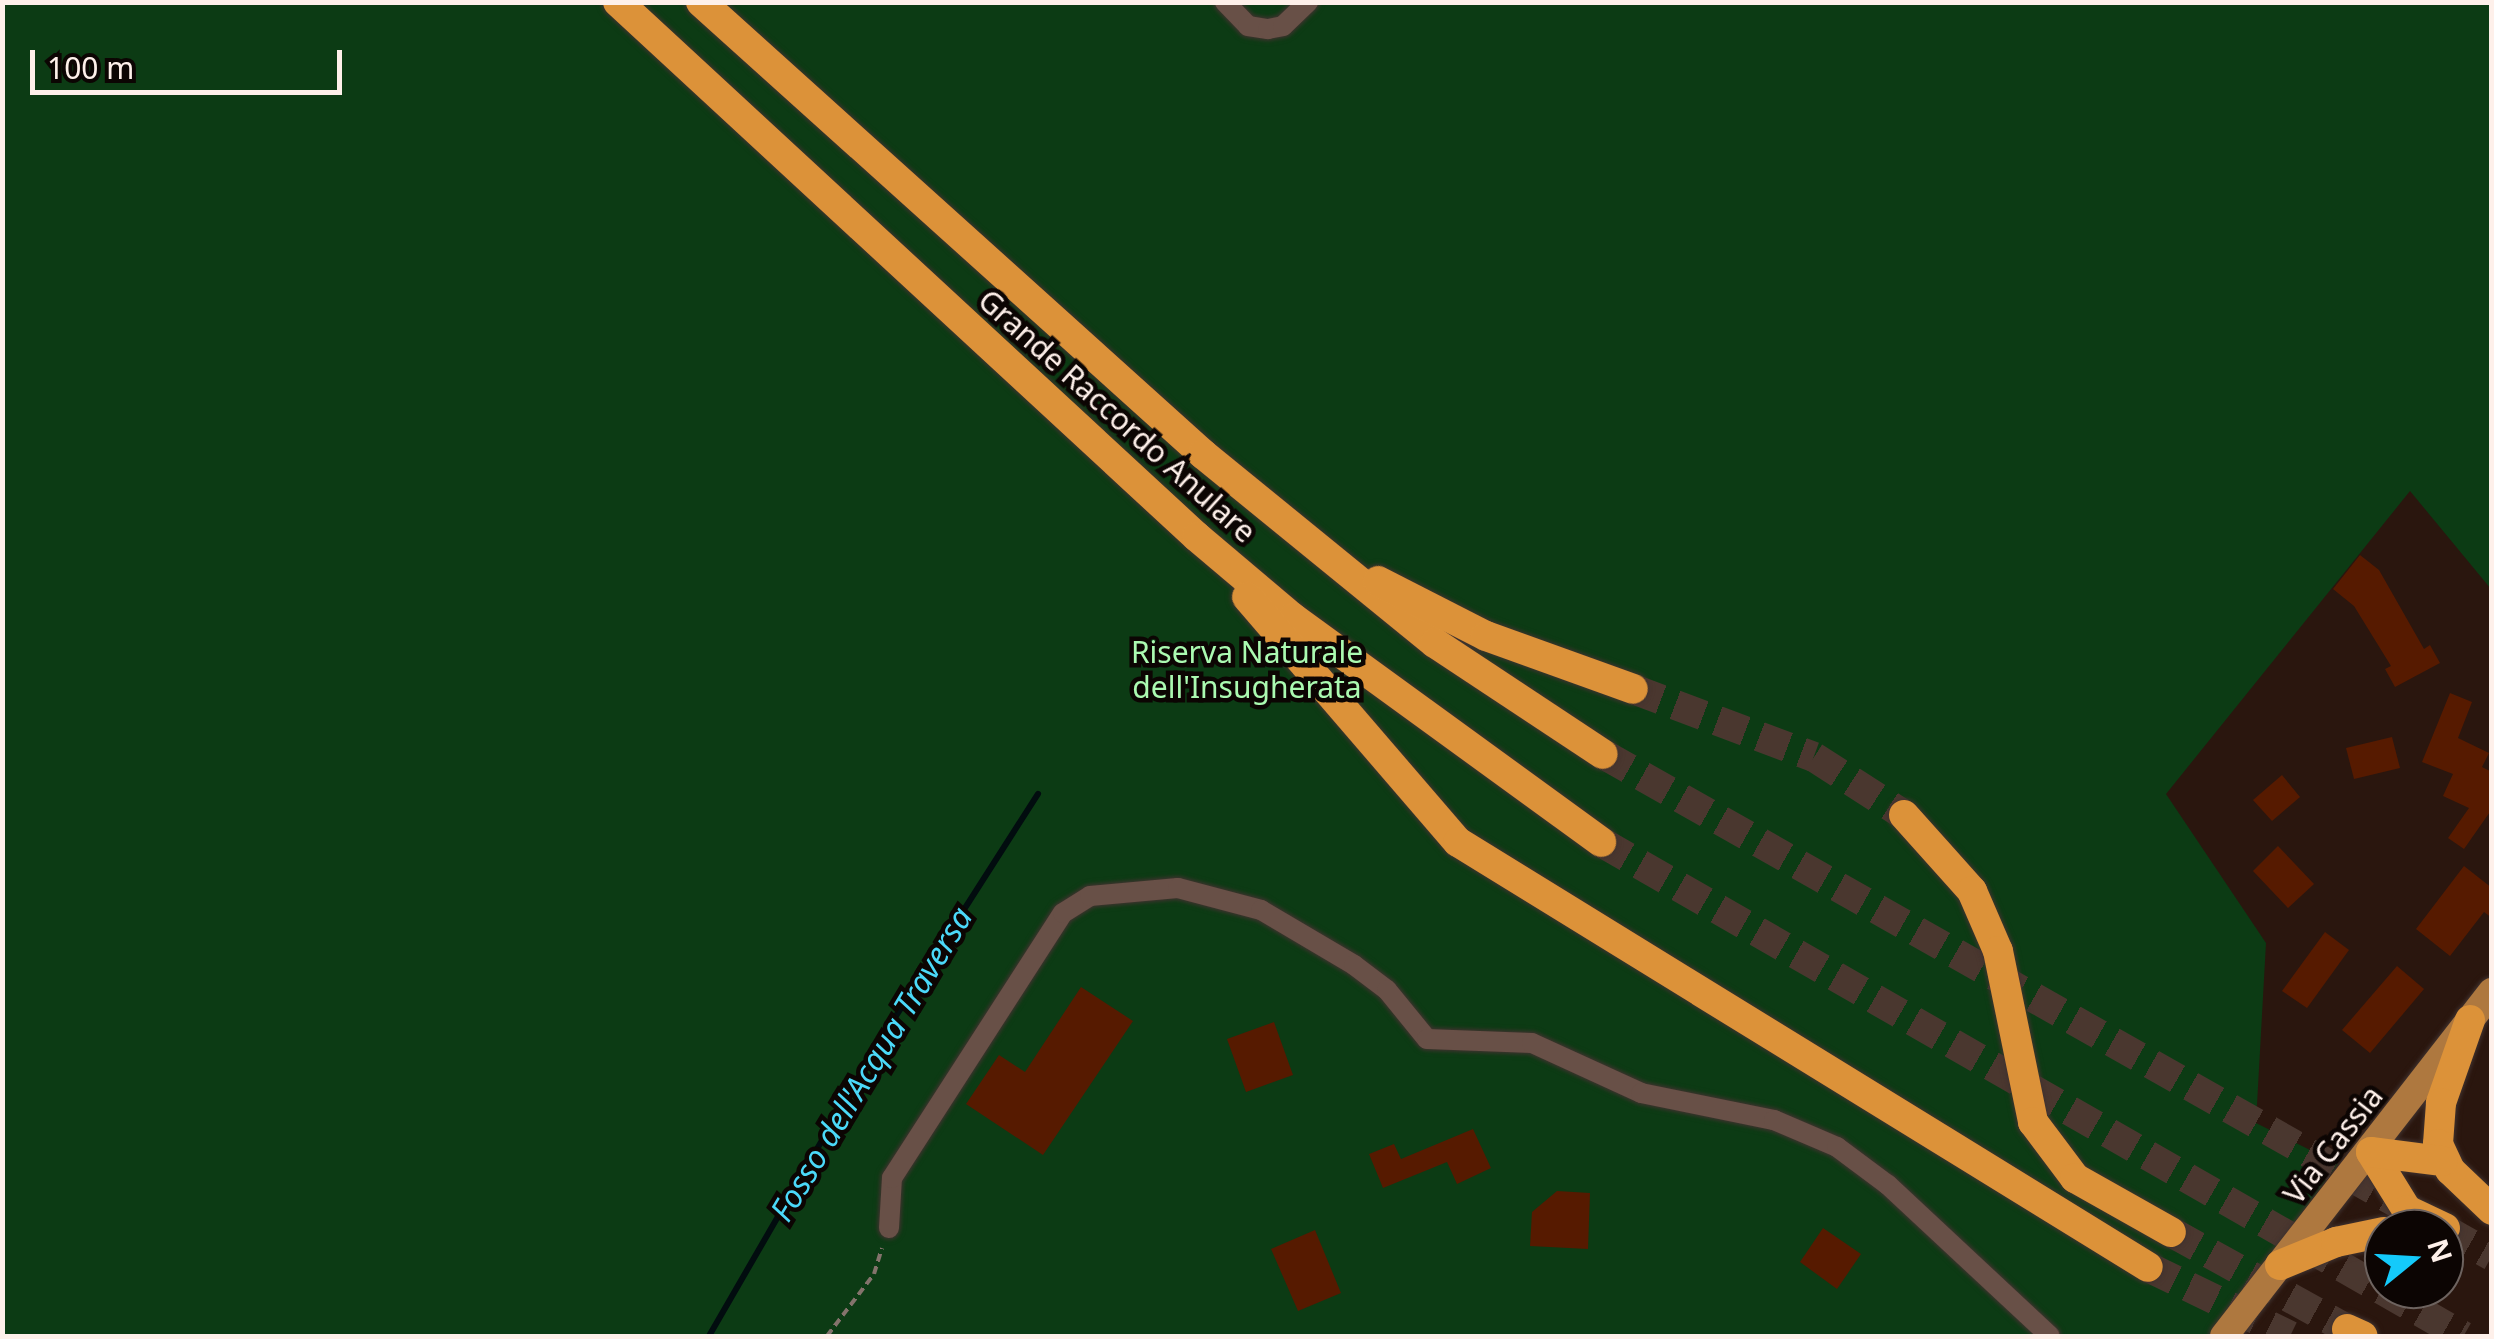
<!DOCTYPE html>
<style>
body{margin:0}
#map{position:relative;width:2494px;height:1339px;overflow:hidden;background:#2a160e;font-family:"Noto Sans",sans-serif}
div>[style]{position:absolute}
.green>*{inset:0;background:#0c3b14}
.stream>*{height:6px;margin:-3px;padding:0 3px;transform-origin:3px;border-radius:3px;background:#020c0f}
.building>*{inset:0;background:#561a00}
.highway-tunnel>*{height:30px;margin-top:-15px;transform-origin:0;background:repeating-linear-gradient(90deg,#4a372f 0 30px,transparent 0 45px)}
.path>*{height:4px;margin-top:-2px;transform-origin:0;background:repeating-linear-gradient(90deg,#84736c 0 8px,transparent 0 13px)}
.roads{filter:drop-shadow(0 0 2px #40322f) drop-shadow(0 0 2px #40322f)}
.minor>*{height:20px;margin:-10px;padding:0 10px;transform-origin:10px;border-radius:10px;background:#685047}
.major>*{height:28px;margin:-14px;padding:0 14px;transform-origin:14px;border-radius:14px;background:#ae783f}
.highway>*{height:30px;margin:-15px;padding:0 15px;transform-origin:15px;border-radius:15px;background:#dc9239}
span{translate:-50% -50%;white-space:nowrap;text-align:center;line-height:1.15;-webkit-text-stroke:9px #0c0503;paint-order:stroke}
.street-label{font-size:30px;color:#fef0ea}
.park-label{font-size:30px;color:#abfab1}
.water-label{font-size:32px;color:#4bd9f9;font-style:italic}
.frame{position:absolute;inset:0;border:5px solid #fef0ea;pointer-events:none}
.north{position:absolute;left:2364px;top:1209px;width:100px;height:100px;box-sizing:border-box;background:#0c0503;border:2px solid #6d635f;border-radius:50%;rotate:72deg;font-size:28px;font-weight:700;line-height:40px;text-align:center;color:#fef0ea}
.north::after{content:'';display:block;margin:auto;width:35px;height:45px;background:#14cafb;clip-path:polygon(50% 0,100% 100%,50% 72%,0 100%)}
.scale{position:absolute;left:30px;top:50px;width:312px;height:45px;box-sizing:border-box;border:5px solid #fef0ea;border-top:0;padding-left:12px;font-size:30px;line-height:35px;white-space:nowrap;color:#fef0ea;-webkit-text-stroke:8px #0c0503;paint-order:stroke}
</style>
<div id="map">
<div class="green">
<i style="clip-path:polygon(3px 3px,2491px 3px,2491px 589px,2410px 491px,2166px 794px,2266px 943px,2256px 1123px,2338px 1164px,2210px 1336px,3px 1336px)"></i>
</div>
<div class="stream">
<i style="left:709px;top:1336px;width:324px;rotate:-60deg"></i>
<i style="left:871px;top:1055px;width:310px;rotate:-57.4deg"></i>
</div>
<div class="building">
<i style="clip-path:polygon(2360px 555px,2379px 570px,2424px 649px,2430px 645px,2440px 663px,2395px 687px,2385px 669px,2391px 666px,2354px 606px,2333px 589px)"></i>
<i style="clip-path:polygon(2450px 693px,2472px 702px,2458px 738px,2489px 753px,2482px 767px,2492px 772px,2492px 809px,2464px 849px,2448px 838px,2469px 808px,2443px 796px,2453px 774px,2422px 762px)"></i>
<i style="clip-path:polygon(2392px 737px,2400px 768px,2354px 779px,2346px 748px)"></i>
<i style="clip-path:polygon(2282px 775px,2300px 797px,2272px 821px,2253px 800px)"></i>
<i style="clip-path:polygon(2278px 846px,2314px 884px,2288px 908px,2253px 871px)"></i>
<i style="clip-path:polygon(2464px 866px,2492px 888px,2492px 918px,2484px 912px,2450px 956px,2416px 929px)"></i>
<i style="clip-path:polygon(2325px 932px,2349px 950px,2307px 1008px,2282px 991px)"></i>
<i style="clip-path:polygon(2397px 966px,2424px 989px,2370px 1053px,2342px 1030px)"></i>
<i style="clip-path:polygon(1081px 987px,1133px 1021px,1043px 1155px,966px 1104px,999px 1055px,1025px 1072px)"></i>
<i style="clip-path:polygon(1274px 1022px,1293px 1075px,1246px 1092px,1227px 1039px)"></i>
<i style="clip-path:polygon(1473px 1129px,1491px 1168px,1457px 1184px,1447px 1162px,1383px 1188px,1369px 1154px,1394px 1144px,1401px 1159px)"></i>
<i style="clip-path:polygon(1557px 1191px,1590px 1193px,1588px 1249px,1530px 1246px,1532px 1212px)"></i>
<i style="clip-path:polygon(1823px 1228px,1861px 1254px,1837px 1289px,1800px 1262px)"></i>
<i style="clip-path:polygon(1315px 1230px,1341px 1293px,1298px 1311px,1271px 1249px)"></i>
</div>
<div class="highway-tunnel">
<i style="left:1633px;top:689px;width:193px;rotate:20.6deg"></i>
<i style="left:1814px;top:757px;width:107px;rotate:32.8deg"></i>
<i style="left:1603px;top:754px;width:933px;rotate:29.48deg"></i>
<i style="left:1601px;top:842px;width:994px;rotate:29.82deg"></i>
<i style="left:2444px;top:1229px;width:55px;rotate:29.4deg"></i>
<i style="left:2171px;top:1232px;width:201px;rotate:28.9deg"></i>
<i style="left:2148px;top:1267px;width:158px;rotate:25.9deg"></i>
</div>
<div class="path">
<i style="left:827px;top:1336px;width:78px;rotate:-52.8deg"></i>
<i style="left:874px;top:1274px;width:27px;rotate:-73deg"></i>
</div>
<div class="roads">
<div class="minor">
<i style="left:1225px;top:2px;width:33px;rotate:46deg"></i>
<i style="left:1248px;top:26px;width:20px;rotate:9deg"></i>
<i style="left:1268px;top:29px;width:15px;rotate:-11deg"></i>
<i style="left:1283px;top:26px;width:35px;rotate:-44deg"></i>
<i style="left:889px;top:1228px;width:50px;rotate:-86.6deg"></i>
<i style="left:892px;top:1178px;width:315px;rotate:-57.2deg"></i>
<i style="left:1063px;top:913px;width:32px;rotate:-32deg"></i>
<i style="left:1090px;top:896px;width:88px;rotate:-5.2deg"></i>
<i style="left:1178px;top:888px;width:86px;rotate:14.8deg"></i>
<i style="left:1261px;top:910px;width:108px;rotate:30.6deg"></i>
<i style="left:1354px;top:965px;width:41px;rotate:37.1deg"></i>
<i style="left:1387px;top:990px;width:63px;rotate:50.8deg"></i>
<i style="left:1427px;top:1039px;width:105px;rotate:2.2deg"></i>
<i style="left:1532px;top:1043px;width:120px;rotate:24.6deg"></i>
<i style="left:1641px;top:1093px;width:136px;rotate:11.5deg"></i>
<i style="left:1774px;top:1120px;width:69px;rotate:23.2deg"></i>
<i style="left:1837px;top:1147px;width:64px;rotate:36.7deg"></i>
<i style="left:1888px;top:1185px;width:221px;rotate:43deg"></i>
</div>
<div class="major">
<i style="left:2224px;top:1336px;width:436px;rotate:-52.1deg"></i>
</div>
<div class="highway">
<i style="left:618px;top:2px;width:788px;rotate:42.74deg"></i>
<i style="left:1197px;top:537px;width:126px;rotate:40.2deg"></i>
<i style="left:1293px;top:618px;width:381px;rotate:36deg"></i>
<i style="left:701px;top:2px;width:676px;rotate:42deg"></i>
<i style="left:1203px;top:454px;width:299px;rotate:39.2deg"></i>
<i style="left:1435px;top:643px;width:201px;rotate:33.5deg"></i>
<i style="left:1378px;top:581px;width:121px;rotate:27deg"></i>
<i style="left:1486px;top:636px;width:156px;rotate:19.8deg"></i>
<i style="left:1247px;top:597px;width:323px;rotate:49.3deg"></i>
<i style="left:1458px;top:842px;width:810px;rotate:31.63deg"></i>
<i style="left:1904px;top:815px;width:102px;rotate:48.2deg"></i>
<i style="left:1972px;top:891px;width:65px;rotate:66.6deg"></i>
<i style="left:1998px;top:951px;width:175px;rotate:78.4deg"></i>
<i style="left:2033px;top:1122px;width:70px;rotate:53.1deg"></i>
<i style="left:2075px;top:1178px;width:110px;rotate:29.4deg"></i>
<i style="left:2470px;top:1020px;width:88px;rotate:109.3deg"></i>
<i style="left:2441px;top:1103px;width:41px;rotate:94.2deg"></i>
<i style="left:2438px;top:1144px;width:29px;rotate:65deg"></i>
<i style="left:2450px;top:1170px;width:58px;rotate:43.6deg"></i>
<i style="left:2371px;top:1152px;width:68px;rotate:58.2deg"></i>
<i style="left:2407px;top:1210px;width:42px;rotate:25.3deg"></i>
<i style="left:2371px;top:1152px;width:72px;rotate:7.2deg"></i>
<i style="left:2280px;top:1265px;width:61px;rotate:-22.3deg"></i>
<i style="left:2336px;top:1242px;width:49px;rotate:-11.8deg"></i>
<i style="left:2347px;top:1329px;width:17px;rotate:24deg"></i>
</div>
</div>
<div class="street-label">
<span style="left:1117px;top:416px;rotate:42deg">Grande Raccordo Anulare</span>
<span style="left:2333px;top:1145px;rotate:-52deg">Via Cassia</span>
</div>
<div class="park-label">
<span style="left:1247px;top:669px">Riserva Naturale<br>dell'Insugherata</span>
</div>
<div class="water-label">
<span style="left:871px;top:1064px;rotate:-59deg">Fosso dell'Acqua Traversa</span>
</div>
<div class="frame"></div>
<div class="north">N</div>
<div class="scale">100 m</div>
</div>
